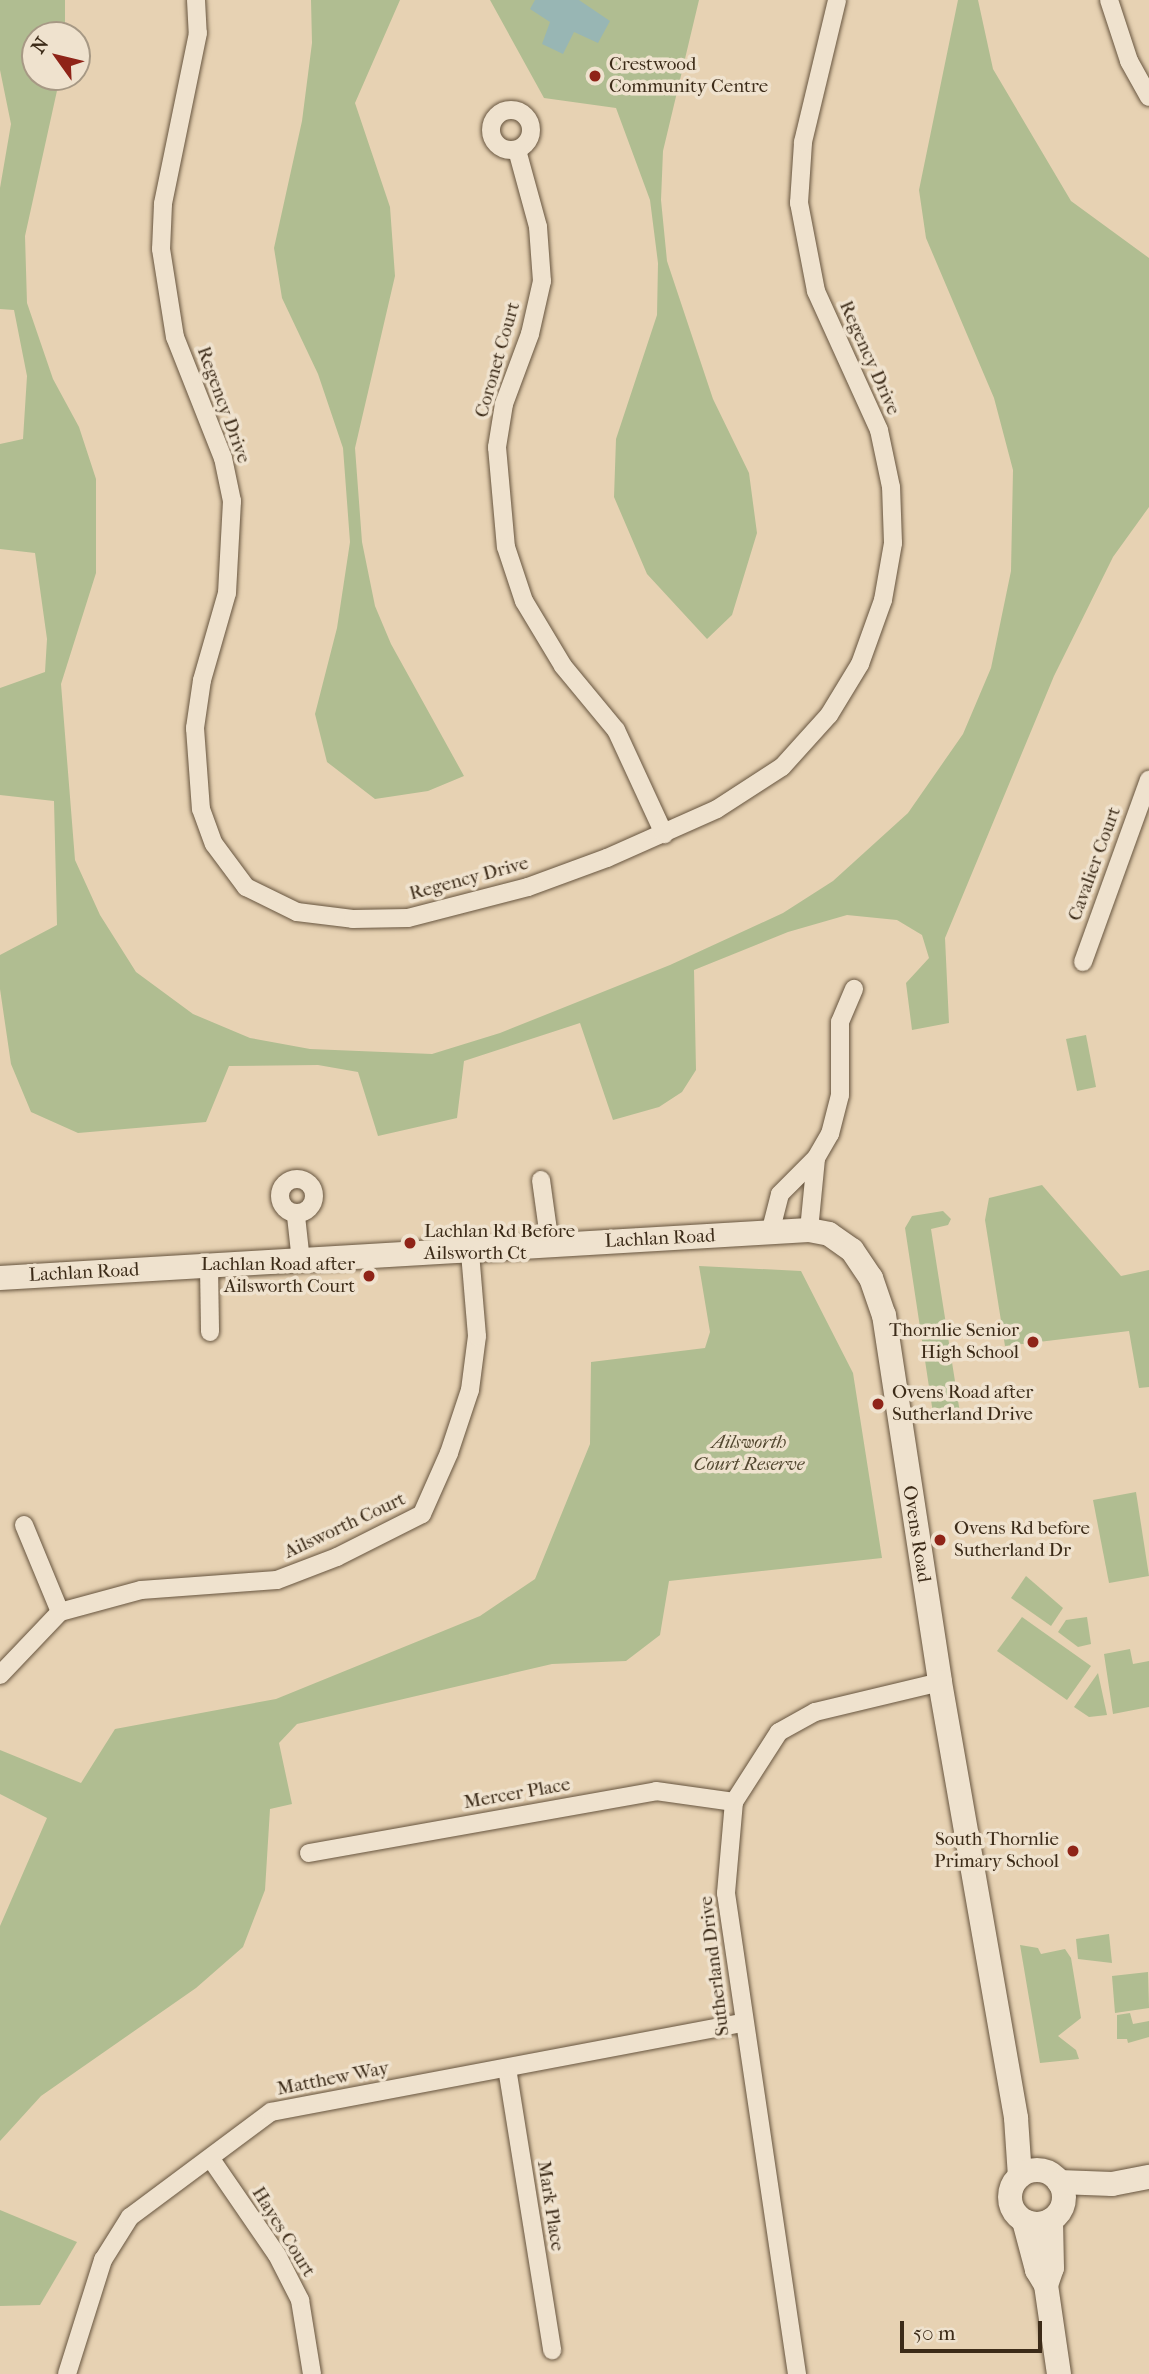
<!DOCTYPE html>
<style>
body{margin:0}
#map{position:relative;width:1149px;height:2374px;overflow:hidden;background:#e7d2b3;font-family:"IM FELL French Canon",serif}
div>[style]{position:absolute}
.green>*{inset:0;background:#b0bd91}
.water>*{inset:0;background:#98b6b4}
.roads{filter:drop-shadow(0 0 2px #67553f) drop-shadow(0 0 2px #67553f)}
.street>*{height:18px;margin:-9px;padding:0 9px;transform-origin:9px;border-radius:9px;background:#efe2ce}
.street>.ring{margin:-9px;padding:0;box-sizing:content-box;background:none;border:18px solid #efe2ce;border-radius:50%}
.secondary>*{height:24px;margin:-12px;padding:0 12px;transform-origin:12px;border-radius:12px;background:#efe2ce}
.secondary>.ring{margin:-12px;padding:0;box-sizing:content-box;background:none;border:24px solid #efe2ce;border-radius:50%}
.dots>*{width:19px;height:19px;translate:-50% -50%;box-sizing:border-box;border:4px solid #efe2ce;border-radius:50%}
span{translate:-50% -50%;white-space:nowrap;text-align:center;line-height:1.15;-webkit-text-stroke:7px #efe2ce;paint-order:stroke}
.poi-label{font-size:19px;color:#3c2b18}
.left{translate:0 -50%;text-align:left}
.right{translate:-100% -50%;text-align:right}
.street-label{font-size:19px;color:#3c2b18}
.park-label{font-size:19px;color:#534830;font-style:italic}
.north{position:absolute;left:21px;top:21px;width:70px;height:70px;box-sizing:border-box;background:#efe2ce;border:2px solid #a79985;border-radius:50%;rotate:304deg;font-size:19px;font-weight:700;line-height:28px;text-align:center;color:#3c2b18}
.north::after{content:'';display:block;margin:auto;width:24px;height:32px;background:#8f2418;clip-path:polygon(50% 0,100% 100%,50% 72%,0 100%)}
.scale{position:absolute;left:900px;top:2321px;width:142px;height:32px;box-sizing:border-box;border:4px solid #3c2b18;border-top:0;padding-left:9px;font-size:21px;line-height:24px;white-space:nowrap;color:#3c2b18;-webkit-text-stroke:5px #efe2ce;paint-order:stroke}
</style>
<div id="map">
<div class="green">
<i style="clip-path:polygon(0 0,65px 0,65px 35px,35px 35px,35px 77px,60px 77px,25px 236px,27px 303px,53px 379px,79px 427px,96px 479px,96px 573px,61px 684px,75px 860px,100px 915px,136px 972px,193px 1014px,250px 1038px,310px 1049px,432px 1054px,500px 1033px,670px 965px,783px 913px,833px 881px,908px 813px,963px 734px,991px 668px,1011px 571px,1013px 470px,994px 398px,926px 238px,919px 190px,958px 0,978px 0,993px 69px,1071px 201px,1149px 258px,1149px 507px,1113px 557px,1054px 676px,945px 938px,949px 1023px,912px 1030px,906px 983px,929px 958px,922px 935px,897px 920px,847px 915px,788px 932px,694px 970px,696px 1070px,682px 1092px,659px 1107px,613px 1120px,580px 1023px,464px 1061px,457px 1118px,378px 1136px,358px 1072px,318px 1065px,229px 1066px,206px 1122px,78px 1133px,31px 1112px,11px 1064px,0 989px,0 955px,57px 925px,54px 801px,0 795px,0 688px,45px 672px,47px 639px,35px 553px,0 549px,0 444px,23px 439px,27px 376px,14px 310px,0 309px,0 188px,11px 124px,0 70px)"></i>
<i style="clip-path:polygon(311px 0,400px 0,355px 103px,390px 207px,395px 276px,355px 448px,362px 542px,375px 606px,391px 644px,464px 776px,428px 791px,375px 799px,327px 762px,315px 714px,337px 628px,350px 542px,343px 448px,318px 374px,282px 298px,274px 248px,302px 121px,312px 43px)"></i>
<i style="clip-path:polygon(490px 0,699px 0,663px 151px,661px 200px,667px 261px,713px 399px,749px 473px,757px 533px,732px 615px,707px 639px,647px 574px,614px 497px,616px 439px,657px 315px,658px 263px,650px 200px,616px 108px,544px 98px)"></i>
<i style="clip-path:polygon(1086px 1035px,1096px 1087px,1077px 1091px,1066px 1039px)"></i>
<i style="clip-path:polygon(1042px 1185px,1121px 1276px,1149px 1270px,1149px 1387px,1139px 1388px,1129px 1331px,1005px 1346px,985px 1220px,989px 1198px)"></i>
<i style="clip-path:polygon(943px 1211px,951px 1219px,948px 1225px,931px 1229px,960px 1413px,934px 1420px,905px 1228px,912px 1216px)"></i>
<i style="clip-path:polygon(699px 1266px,801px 1271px,853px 1373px,882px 1558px,669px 1581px,660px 1635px,626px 1661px,552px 1664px,297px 1724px,279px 1743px,292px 1804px,270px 1809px,265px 1890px,243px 1947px,196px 1988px,41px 2096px,0 2141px,0 1926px,47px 1818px,0 1794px,0 1750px,81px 1783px,115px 1729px,276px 1699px,480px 1616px,535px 1579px,590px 1444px,591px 1362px,705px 1348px,710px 1332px)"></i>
<i style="clip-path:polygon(1136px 1492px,1149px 1576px,1109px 1583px,1093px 1500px)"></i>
<i style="clip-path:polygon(1026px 1576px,1063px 1608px,1051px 1626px,1011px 1598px)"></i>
<i style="clip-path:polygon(1022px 1617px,1091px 1666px,1067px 1700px,997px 1651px)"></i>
<i style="clip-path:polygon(1087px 1617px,1091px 1644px,1078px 1647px,1058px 1632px,1066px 1620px)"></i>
<i style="clip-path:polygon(1130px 1649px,1133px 1664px,1149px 1661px,1149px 1707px,1113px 1714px,1104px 1654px)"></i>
<i style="clip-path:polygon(1098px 1673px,1107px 1715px,1089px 1717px,1074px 1707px)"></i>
<i style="clip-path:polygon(1109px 1934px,1112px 1963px,1078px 1959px,1076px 1939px)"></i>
<i style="clip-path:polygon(1020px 1945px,1038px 1948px,1041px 1954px,1065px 1949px,1071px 1958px,1081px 2018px,1058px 2036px,1076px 2050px,1079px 2059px,1040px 2063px)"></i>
<i style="clip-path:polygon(1148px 1972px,1149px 2008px,1115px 2013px,1112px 1976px)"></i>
<i style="clip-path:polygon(1130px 2013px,1133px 2024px,1149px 2021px,1149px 2037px,1128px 2043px,1127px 2039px,1117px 2039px,1117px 2015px)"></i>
<i style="clip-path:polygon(0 2210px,77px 2242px,40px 2305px,0 2306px)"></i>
</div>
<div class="water">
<i style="clip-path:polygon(535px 0,579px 0,610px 21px,598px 43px,574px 32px,563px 54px,542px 44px,550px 22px,530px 9px)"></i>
</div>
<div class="roads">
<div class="street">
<i style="left:196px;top:0;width:33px;rotate:87deg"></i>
<i style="left:198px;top:33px;width:175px;rotate:101.6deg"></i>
<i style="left:163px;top:204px;width:45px;rotate:92.5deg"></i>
<i style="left:161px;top:249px;width:89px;rotate:81deg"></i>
<i style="left:175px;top:337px;width:130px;rotate:68.4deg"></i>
<i style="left:223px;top:458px;width:44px;rotate:78.2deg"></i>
<i style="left:232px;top:501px;width:92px;rotate:93.1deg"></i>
<i style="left:227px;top:593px;width:91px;rotate:106deg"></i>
<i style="left:202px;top:680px;width:49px;rotate:98.3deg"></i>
<i style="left:195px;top:728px;width:81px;rotate:85.8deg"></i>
<i style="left:201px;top:809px;width:37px;rotate:70deg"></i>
<i style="left:214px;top:844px;width:54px;rotate:53.3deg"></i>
<i style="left:246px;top:887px;width:57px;rotate:26.1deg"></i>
<i style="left:297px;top:912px;width:56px;rotate:7.1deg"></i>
<i style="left:353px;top:919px;width:55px;rotate:-1deg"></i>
<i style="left:408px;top:918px;width:124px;rotate:-14.5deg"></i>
<i style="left:528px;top:887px;width:84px;rotate:-20.2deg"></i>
<i style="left:607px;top:858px;width:120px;rotate:-24deg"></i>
<i style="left:717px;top:809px;width:77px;rotate:-32.9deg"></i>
<i style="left:782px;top:767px;width:70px;rotate:-47.9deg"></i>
<i style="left:829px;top:715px;width:60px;rotate:-58.7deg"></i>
<i style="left:860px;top:664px;width:68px;rotate:-70.2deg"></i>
<i style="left:883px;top:600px;width:58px;rotate:-80deg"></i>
<i style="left:893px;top:543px;width:56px;rotate:-92deg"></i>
<i style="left:891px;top:487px;width:58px;rotate:-101.9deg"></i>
<i style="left:879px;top:430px;width:153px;rotate:-114.4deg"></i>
<i style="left:816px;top:291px;width:90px;rotate:-100.9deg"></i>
<i style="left:799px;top:203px;width:61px;rotate:-86.2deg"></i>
<i style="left:803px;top:142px;width:146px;rotate:-76.5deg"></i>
<i style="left:1109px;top:0;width:64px;rotate:71.8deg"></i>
<i style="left:1129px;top:61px;width:41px;rotate:60.9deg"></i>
<i class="ring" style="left:491px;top:110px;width:22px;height:22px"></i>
<i style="left:517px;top:150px;width:80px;rotate:74.7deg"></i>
<i style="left:538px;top:227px;width:54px;rotate:85.8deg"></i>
<i style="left:542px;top:281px;width:54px;rotate:102.8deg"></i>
<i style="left:530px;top:334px;width:75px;rotate:110.4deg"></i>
<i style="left:504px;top:404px;width:44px;rotate:99.2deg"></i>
<i style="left:497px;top:447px;width:100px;rotate:84.9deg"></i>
<i style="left:506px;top:547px;width:57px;rotate:71.6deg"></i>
<i style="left:524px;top:601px;width:76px;rotate:59deg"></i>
<i style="left:563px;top:666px;width:83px;rotate:50.4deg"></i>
<i style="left:616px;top:730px;width:115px;rotate:65.2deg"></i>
<i style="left:1083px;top:962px;width:194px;rotate:-70.1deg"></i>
<i class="ring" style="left:280px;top:1179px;width:16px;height:16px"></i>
<i style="left:541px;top:1180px;width:66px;rotate:82.1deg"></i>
<i style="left:296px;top:1216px;width:45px;rotate:83.7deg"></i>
<i style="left:809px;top:1230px;width:72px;rotate:-84.4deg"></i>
<i style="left:816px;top:1158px;width:28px;rotate:-60deg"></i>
<i style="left:830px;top:1134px;width:40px;rotate:-75.6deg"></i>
<i style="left:840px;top:1095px;width:73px;rotate:-90deg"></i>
<i style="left:840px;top:1022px;width:36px;rotate:-67deg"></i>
<i style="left:770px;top:1233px;width:40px;rotate:-75.6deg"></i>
<i style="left:780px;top:1194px;width:51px;rotate:-45deg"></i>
<i style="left:209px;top:1266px;width:66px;rotate:89.1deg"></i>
<i style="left:24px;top:1525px;width:94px;rotate:67.5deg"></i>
<i style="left:0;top:1675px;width:87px;rotate:-46.4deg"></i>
<i style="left:60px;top:1612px;width:84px;rotate:-15.2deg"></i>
<i style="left:141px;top:1590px;width:136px;rotate:-4.2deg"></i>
<i style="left:277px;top:1580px;width:64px;rotate:-21deg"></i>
<i style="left:337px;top:1557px;width:95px;rotate:-26.8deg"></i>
<i style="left:422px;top:1514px;width:67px;rotate:-66.1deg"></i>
<i style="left:449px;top:1453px;width:66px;rotate:-71.6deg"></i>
<i style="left:470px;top:1390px;width:54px;rotate:-82.6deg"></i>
<i style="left:477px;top:1336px;width:84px;rotate:-94.8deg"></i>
<i style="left:309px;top:1853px;width:352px;rotate:-10.1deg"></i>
<i style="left:656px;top:1791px;width:79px;rotate:8deg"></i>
<i style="left:507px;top:2068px;width:286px;rotate:80.9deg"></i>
<i style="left:211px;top:2159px;width:116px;rotate:55.5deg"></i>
<i style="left:277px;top:2255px;width:51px;rotate:62.9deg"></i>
<i style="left:300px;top:2300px;width:75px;rotate:80.8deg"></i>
<i style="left:67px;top:2374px;width:120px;rotate:-72.5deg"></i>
<i style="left:103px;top:2260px;width:51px;rotate:-57.9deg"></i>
<i style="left:130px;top:2217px;width:176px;rotate:-36.7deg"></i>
<i style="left:271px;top:2112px;width:480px;rotate:-10.7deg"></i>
<i style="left:797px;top:2374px;width:486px;rotate:-98.4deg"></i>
<i style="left:726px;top:1893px;width:91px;rotate:-85deg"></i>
<i style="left:734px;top:1802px;width:83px;rotate:-57.3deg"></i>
<i style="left:779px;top:1732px;width:41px;rotate:-29.1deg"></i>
<i style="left:815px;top:1712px;width:129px;rotate:-13.5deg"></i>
</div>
<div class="secondary">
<i style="left:0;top:1278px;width:810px;rotate:-3.4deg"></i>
<i style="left:809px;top:1230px;width:20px;rotate:11deg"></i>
<i style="left:829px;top:1234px;width:28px;rotate:35deg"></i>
<i style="left:852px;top:1250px;width:34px;rotate:56deg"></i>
<i style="left:871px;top:1278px;width:39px;rotate:71deg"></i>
<i style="left:884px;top:1315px;width:371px;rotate:81.3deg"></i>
<i style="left:940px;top:1682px;width:443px;rotate:80.1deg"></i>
<i style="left:1016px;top:2118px;width:58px;rotate:86.1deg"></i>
<i class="ring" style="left:1010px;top:2170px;width:30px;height:30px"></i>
<i style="left:1059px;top:2182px;width:53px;rotate:2.2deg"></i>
<i style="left:1112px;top:2184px;width:38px;rotate:-11deg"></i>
<i style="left:1024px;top:2221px;width:51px;rotate:75.1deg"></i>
<i style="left:1037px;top:2270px;width:17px;rotate:59deg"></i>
<i style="left:1046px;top:2285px;width:90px;rotate:81.7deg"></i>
<i style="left:1046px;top:2285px;width:18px;rotate:-71deg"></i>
<i style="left:1052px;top:2268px;width:48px;rotate:-91.2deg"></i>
</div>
</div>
<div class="dots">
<i style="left:595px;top:76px;background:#8f2418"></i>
<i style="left:410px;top:1243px;background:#8f2418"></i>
<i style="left:369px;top:1276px;background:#8f2418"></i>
<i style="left:1033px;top:1342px;background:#8f2418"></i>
<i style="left:878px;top:1404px;background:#8f2418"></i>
<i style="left:940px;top:1540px;background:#8f2418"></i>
<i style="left:1073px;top:1851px;background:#8f2418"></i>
</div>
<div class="poi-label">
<span class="left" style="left:609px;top:76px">Crestwood<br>Community Centre</span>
<span class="left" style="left:424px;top:1243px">Lachlan Rd Before<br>Ailsworth Ct</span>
<span class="right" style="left:355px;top:1276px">Lachlan Road after<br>Ailsworth Court</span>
<span class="right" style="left:1019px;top:1342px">Thornlie Senior<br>High School</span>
<span class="left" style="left:892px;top:1404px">Ovens Road after<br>Sutherland Drive</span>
<span class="left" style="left:954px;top:1540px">Ovens Rd before<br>Sutherland Dr</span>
<span class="right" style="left:1059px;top:1851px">South Thornlie<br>Primary School</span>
</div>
<div class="street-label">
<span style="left:869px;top:358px;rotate:66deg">Regency Drive</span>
<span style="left:498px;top:360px;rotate:-74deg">Coronet Court</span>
<span style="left:223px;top:405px;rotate:70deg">Regency Drive</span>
<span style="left:1095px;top:864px;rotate:-70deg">Cavalier Court</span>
<span style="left:469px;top:879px;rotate:-15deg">Regency Drive</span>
<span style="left:660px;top:1239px;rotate:-3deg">Lachlan Road</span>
<span style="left:84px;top:1273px;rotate:-3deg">Lachlan Road</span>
<span style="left:345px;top:1526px;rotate:-25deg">Ailsworth Court</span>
<span style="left:916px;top:1534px;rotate:81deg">Ovens Road</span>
<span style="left:517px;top:1794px;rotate:-10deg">Mercer Place</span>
<span style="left:715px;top:1966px;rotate:-97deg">Sutherland Drive</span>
<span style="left:333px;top:2079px;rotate:-11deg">Matthew Way</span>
<span style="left:550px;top:2206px;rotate:81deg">Mark Place</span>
<span style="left:283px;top:2232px;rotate:58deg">Hayes Court</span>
</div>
<div class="park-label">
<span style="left:749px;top:1454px">Ailsworth<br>Court Reserve</span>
</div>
<div class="north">N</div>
<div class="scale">50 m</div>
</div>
